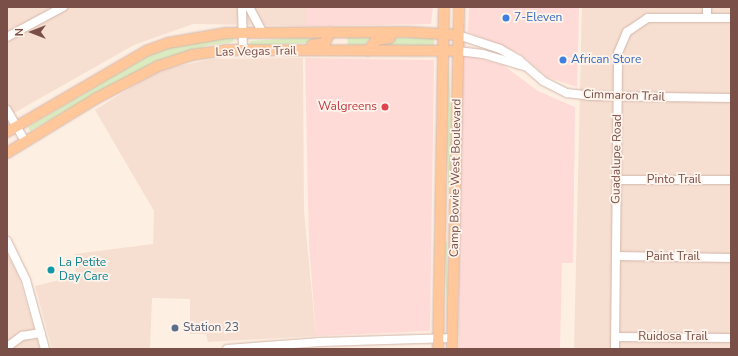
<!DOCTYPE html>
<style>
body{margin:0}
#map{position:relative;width:738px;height:356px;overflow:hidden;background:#feefe3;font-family:"Nunito Sans",sans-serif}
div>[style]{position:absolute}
.residential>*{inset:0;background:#f6dfd1}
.commercial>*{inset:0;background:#ffdbd7}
.green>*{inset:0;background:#dbedc0}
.roads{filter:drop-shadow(0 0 1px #d3b6ab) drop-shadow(0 0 1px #d3b6ab)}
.minor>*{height:8px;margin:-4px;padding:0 4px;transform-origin:4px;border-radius:4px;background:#fff}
.major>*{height:10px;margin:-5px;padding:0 5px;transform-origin:5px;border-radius:5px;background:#ffc79a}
.dots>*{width:11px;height:11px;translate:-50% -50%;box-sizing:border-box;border:2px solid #fff4ec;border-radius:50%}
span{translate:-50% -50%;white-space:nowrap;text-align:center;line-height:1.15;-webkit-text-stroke:3.5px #fff4ec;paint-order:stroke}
.shop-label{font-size:12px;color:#366cbe}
.left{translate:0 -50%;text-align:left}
.street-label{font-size:12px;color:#794f47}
.health-label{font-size:12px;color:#be3a42}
.right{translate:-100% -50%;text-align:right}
.culture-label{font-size:12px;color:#0d838f}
.service-label{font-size:12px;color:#4e5e75}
.frame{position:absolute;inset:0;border:8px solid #794f47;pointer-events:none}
.north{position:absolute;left:12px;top:12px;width:40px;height:40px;-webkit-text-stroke:3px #fff4ec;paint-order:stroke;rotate:270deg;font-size:11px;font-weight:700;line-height:16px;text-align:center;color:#794f47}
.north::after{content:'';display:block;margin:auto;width:14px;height:18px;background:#794f47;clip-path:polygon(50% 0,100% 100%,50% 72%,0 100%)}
</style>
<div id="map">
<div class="residential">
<i style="clip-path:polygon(7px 7px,306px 7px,306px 26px,193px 24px,134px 45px,7px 117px)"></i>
<i style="clip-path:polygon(582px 7px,731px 7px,731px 349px,574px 349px)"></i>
<i style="clip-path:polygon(303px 58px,304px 211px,316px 336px,208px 342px,206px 334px,190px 334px,190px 299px,152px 298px,150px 349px,52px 349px,35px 286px,76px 276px,74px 254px,153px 244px,154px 211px,95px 110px,159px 70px,213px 59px)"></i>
<i style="clip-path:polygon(7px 253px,19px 277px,40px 349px,7px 349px)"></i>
</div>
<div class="commercial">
<i style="clip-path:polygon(306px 7px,433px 7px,431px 24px,306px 26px)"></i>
<i style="clip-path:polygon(469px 7px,579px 7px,577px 87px,547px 77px,519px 53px,468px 32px)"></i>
<i style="clip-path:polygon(459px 53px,503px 65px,538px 91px,575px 107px,573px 263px,562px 263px,560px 349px,459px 349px)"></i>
<i style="clip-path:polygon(305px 58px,434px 60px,430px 331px,316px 336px,309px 244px)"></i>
</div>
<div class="green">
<i style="clip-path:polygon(233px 37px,234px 41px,229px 43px,210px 45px,157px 61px,30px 131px,28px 127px,151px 54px,171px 46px)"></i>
<i style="clip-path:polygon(304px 37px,325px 38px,309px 43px,250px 46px,250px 41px)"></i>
<i style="clip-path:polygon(347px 37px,371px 37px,363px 46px,348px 46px)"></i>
<i style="clip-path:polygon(411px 37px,434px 38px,434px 46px,377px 45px,391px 39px)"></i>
<i style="clip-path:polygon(448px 61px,452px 125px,450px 219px,447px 154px)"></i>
<i style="clip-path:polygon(445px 242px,447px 242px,448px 326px,447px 326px)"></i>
</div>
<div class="roads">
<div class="minor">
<i style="left:242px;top:7px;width:43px;rotate:88.7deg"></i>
<i style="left:249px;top:7px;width:30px;rotate:62deg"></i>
<i style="left:707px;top:17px;width:10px;rotate:-90deg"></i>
<i style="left:458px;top:35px;width:44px;rotate:18.4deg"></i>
<i style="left:500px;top:49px;width:22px;rotate:30deg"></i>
<i style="left:519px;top:60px;width:32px;rotate:41deg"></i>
<i style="left:543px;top:81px;width:27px;rotate:27deg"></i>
<i style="left:567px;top:93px;width:23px;rotate:7deg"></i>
<i style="left:590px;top:96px;width:141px;rotate:0.8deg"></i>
<i style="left:7px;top:37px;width:64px;rotate:-28.2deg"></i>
<i style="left:458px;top:51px;width:25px;rotate:7deg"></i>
<i style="left:483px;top:54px;width:43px;rotate:16.3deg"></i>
<i style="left:7px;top:110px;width:34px;rotate:60deg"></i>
<i style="left:617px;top:180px;width:114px"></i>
<i style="left:7px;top:241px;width:43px;rotate:64deg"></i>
<i style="left:26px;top:280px;width:72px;rotate:74.6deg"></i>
<i style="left:616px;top:256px;width:115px;rotate:1deg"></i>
<i style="left:615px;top:337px;width:116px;rotate:0.5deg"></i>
<i style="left:7px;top:347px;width:19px;rotate:-36deg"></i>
<i style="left:22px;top:336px;width:19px;rotate:-9deg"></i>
<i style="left:227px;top:349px;width:93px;rotate:-4.3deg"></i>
<i style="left:320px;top:342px;width:133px;rotate:-1.7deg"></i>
<i style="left:615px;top:349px;width:296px;rotate:-89.4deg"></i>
<i style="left:618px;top:53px;width:23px;rotate:-67deg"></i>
<i style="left:627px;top:32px;width:25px;rotate:-34deg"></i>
<i style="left:648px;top:18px;width:83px"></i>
</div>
<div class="major">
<i style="left:312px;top:45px;width:13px;rotate:-9deg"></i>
<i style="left:325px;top:43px;width:12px;rotate:-66deg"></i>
<i style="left:368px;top:51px;width:14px;rotate:-54deg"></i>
<i style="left:376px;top:40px;width:14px;rotate:-8deg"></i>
<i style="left:7px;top:132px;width:161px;rotate:-30.2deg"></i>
<i style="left:146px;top:51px;width:23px;rotate:-20deg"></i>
<i style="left:168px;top:43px;width:59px;rotate:-9.8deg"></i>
<i style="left:226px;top:33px;width:182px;rotate:-0.3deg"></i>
<i style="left:408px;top:32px;width:50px;rotate:3.4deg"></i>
<i style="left:7px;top:153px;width:103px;rotate:-31.5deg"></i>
<i style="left:95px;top:99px;width:71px;rotate:-27.6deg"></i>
<i style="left:158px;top:66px;width:35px;rotate:-18deg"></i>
<i style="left:191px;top:55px;width:37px;rotate:-8deg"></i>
<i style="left:228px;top:50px;width:230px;rotate:0.2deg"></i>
<i style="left:438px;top:349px;width:342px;rotate:-89deg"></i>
<i style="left:452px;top:349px;width:342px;rotate:-88.8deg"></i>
</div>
</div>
<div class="dots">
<i style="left:506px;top:18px;background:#3f7fe0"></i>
<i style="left:563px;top:60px;background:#3f7fe0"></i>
<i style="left:385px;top:107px;background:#e0444e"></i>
<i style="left:51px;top:270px;background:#0f9aa8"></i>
<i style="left:175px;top:328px;background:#5c6f8a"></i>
</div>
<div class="shop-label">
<span class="left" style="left:514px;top:18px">7-Eleven</span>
<span class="left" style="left:571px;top:60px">African Store</span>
</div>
<div class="street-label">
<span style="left:256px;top:52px;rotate:-1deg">Las Vegas Trail</span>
<span style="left:624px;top:96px;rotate:2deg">Cimmaron Trail</span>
<span style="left:617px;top:159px;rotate:-89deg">Guadalupe Road</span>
<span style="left:456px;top:178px;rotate:-89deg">Camp Bowie West Boulevard</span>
<span style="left:674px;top:180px">Pinto Trail</span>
<span style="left:673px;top:257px">Paint Trail</span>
<span style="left:673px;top:337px">Ruidosa Trail</span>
</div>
<div class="health-label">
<span class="right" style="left:377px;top:107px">Walgreens</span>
</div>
<div class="culture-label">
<span class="left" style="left:59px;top:270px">La Petite<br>Day Care</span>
</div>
<div class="service-label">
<span class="left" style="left:183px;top:328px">Station 23</span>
</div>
<div class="frame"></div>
<div class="north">N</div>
</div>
